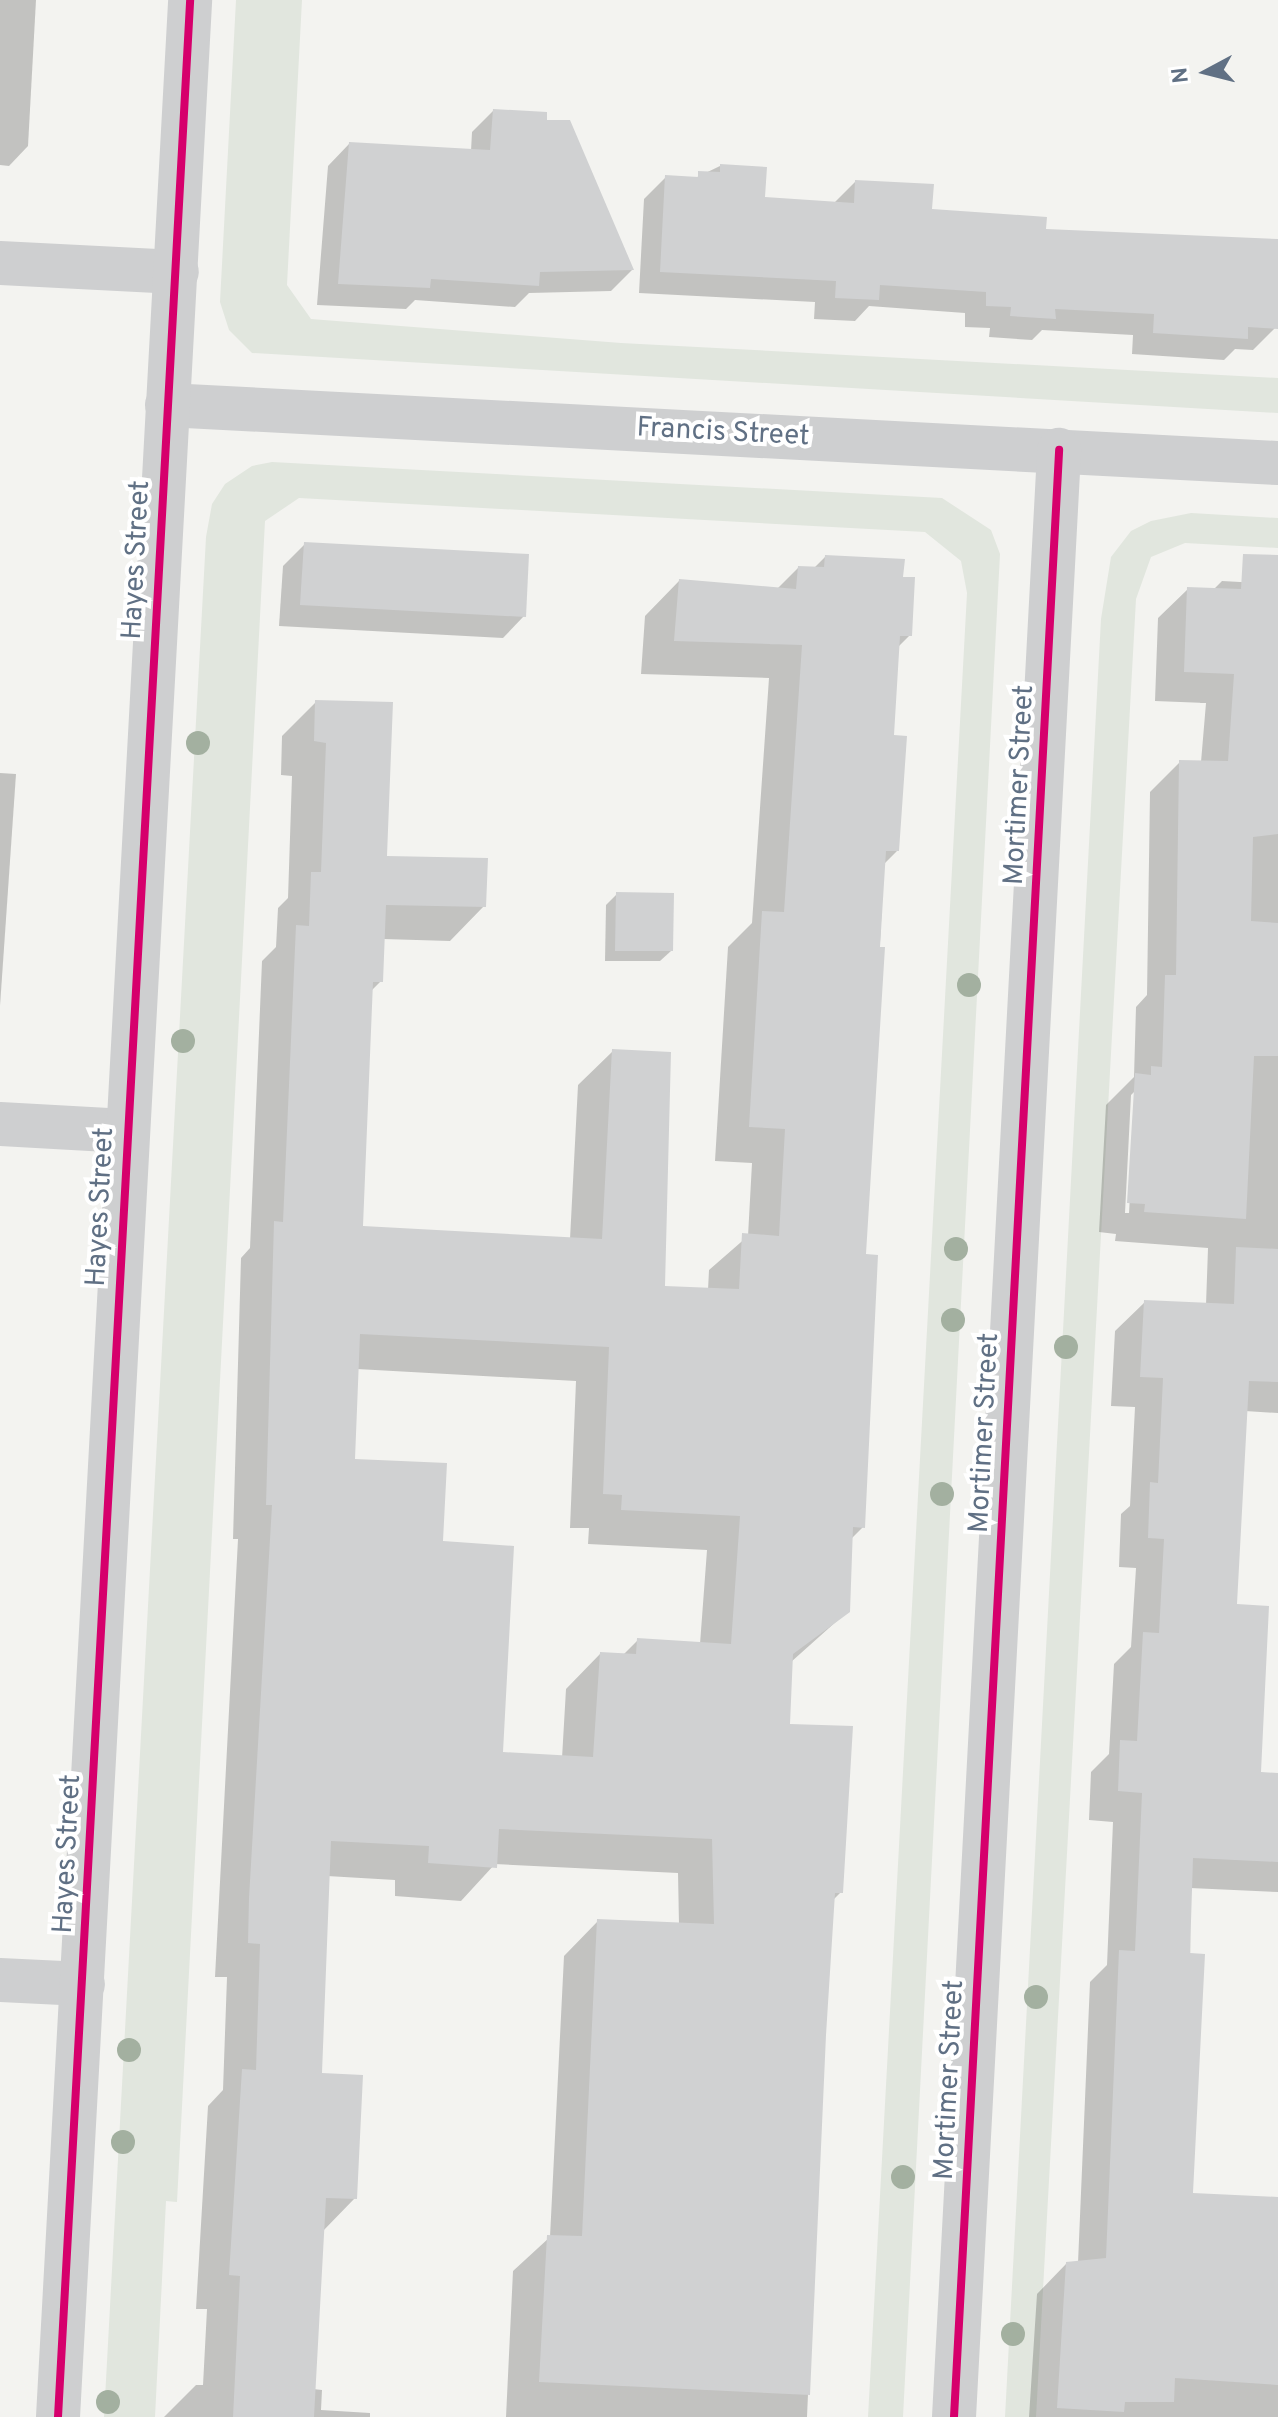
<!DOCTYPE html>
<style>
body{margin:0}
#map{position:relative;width:1278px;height:2417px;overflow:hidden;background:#f3f3f0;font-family:Overpass,sans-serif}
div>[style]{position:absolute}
.green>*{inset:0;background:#e1e6de}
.shadow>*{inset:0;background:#0003}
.building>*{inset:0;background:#d0d1d2}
.street>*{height:44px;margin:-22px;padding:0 22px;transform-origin:22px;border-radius:22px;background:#cecfd0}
.cycleway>*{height:8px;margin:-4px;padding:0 4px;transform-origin:4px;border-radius:4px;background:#d6006c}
.trees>*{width:24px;height:24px;margin:-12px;border-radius:50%;background:#a3b0a0}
span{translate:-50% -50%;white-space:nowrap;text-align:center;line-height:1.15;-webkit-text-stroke:8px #fff;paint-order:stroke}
.street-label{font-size:28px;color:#607084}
.north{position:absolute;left:1166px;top:32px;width:80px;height:80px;-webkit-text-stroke:6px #fff;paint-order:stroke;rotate:263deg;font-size:22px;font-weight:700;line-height:32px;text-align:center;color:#607084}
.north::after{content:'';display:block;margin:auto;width:28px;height:36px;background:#607084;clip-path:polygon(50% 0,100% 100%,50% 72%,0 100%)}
</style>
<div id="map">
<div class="green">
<i style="clip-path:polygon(236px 0,302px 0,287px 285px,311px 319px,621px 343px,1278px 378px,1278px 413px,252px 353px,229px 330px,220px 302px)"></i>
<i style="clip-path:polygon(272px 462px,942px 498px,991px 530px,1000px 554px,903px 2417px,868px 2417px,967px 593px,961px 561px,925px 532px,299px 498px,265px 521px,177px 2202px,166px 2201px,155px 2417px,104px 2417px,206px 537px,212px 504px,225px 484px,252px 466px)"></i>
<i style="clip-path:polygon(1191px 513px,1278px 518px,1278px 548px,1185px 543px,1151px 557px,1136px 599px,1036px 2417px,1005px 2417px,1101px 619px,1111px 557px,1131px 531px,1151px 521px)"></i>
</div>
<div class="shadow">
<i style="clip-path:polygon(0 0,36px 0,28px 146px,9px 166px,0 165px)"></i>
<i style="clip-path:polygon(493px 111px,545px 122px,632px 270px,611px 291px,529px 293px,515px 307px,415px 300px,406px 309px,317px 305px,328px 166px,349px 144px,471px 151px,472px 132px)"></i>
<i style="clip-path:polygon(720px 166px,763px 199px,834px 203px,855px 182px,930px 211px,1043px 231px,1278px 241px,1275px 328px,1253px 350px,1235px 349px,1224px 360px,1132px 354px,1133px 335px,1042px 330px,1032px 340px,989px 337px,990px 328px,965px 327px,965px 313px,869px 306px,855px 321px,814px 319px,815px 302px,639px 293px,644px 199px,666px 177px,693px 179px)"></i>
<i style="clip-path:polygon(305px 544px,524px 616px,503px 638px,279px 626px,283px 566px)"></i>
<i style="clip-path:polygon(evenodd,825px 557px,901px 578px,910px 635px,897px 648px,892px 737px,897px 851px,884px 864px,864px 1256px,863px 1527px,850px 1540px,848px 1611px,791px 1662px,788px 1726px,841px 1892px,832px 1901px,824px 2035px,807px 2417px,506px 2417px,513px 2271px,550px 2237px,564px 1956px,598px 1921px,679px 1925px,678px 1873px,495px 1864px,461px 1901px,395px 1896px,395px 1880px,327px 1876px,320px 2075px,355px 2198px,322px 2232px,313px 2389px,322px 2390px,321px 2410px,370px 2413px,370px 2417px,164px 2417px,196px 2385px,203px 2385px,207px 2309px,196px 2309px,208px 2106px,223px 2090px,227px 1977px,215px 1977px,238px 1539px,233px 1539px,241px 1258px,250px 1248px,262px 961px,276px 947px,278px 908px,288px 898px,292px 776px,281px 775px,282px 736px,316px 702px,385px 858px,484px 906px,450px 941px,383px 939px,381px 981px,371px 991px,361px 1228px,570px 1239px,578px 1085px,613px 1051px,663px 1288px,708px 1290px,709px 1270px,748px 1236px,752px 1163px,715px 1161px,728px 947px,752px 923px,769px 678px,641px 674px,645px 616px,679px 581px,776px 590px,798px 568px,814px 568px,825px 557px,357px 1369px,576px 1381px,570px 1528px,589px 1528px,588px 1544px,707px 1550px,700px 1644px,638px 1640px,622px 1656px,600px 1654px,566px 1689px,562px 1758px,501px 1754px,441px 1543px,353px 1460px,357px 1369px)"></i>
<i style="clip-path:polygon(evenodd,1222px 581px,1278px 584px,1278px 1413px,1245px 1411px,1235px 1606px,1259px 1774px,1278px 1775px,1278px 1892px,1190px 1888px,1191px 2195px,1278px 2199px,1278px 2417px,1029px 2417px,1037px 2294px,1066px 2264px,1078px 2263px,1090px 1982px,1107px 1965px,1113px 1822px,1089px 1820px,1091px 1772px,1109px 1754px,1114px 1664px,1131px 1647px,1136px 1568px,1119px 1567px,1121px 1514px,1130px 1506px,1135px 1407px,1111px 1406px,1115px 1331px,1145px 1302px,1206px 1305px,1208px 1248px,1115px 1241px,1116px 1234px,1099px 1232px,1106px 1105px,1134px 1077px,1136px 1007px,1147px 995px,1150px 792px,1180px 762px,1201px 762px,1206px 703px,1155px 701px,1158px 618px,1188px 589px,1213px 590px,1222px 581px,1136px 1090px,1129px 1213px,1125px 1213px,1131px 1095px,1136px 1090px)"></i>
<i style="clip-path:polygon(0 773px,16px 774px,0 1006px)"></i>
<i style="clip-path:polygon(617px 894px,671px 951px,660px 961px,605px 961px,606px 905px)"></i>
</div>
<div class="building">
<i style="clip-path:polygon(493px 109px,547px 112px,547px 120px,570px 120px,634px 270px,540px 272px,539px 286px,431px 279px,430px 288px,338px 284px,349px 142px,490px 150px)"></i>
<i style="clip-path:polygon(720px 164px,767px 167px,765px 197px,854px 203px,855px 180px,934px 184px,932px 209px,1047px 217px,1046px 229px,1278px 239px,1278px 329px,1248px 327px,1248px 339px,1153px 333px,1154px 314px,1055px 309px,1056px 319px,1010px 316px,1011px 307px,986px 306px,986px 292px,880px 285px,879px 300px,835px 298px,836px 281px,660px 272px,665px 175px,698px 177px,698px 171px,720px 172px)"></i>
<i style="clip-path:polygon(304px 542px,529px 554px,526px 617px,300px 605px)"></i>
<i style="clip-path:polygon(1243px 554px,1278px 555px,1278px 834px,1253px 837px,1251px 921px,1278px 923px,1278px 1056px,1254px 1056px,1246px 1219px,1144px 1212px,1145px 1204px,1127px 1203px,1135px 1073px,1151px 1075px,1151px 1066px,1162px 1067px,1165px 975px,1176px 975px,1179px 760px,1228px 761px,1234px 674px,1184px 672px,1187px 587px,1241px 589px)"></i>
<i style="clip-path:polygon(evenodd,825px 555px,905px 559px,903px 577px,915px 577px,912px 636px,900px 636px,894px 735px,907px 736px,899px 851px,886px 851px,880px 947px,885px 947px,866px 1254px,878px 1255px,865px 1528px,853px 1527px,850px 1612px,793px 1654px,790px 1724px,853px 1726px,843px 1893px,835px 1893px,826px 2035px,810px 2395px,539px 2382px,547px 2235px,582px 2236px,597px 1919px,714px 1924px,712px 1839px,499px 1829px,497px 1868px,428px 1863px,429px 1846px,331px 1841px,322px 2073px,363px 2075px,357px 2199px,326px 2198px,314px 2417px,233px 2417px,240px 2276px,229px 2275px,242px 2069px,256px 2070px,260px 1944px,248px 1943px,249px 1898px,272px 1505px,266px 1505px,274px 1221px,283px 1222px,296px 925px,309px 926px,311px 872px,321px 872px,326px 743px,314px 741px,315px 700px,393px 702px,387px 856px,488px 858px,486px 907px,386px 905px,383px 982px,373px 982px,363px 1226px,602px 1239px,612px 1049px,671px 1052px,665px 1286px,739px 1289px,742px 1233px,779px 1236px,785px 1129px,749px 1127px,762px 911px,784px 912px,802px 645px,674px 641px,679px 579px,796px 589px,798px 566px,824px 567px,825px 555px,360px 1334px,609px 1347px,603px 1494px,622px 1495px,621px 1510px,740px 1516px,731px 1644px,637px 1638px,636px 1654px,600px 1652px,593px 1757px,503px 1752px,514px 1546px,443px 1541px,447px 1463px,355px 1459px,360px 1334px)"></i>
<i style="clip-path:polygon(616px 892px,674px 893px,673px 951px,615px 951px)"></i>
<i style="clip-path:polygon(1236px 1247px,1278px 1249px,1278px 1382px,1249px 1381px,1237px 1604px,1269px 1606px,1261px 1772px,1278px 1773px,1278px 1862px,1193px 1858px,1190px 1953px,1205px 1954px,1193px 2193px,1278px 2197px,1278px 2385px,1175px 2378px,1174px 2402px,1125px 2402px,1124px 2412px,1057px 2408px,1066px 2262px,1106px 2258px,1119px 1950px,1135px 1951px,1142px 1793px,1118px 1791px,1120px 1740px,1137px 1741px,1143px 1632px,1159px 1633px,1164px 1539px,1148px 1538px,1150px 1482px,1158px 1483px,1163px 1378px,1140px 1377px,1144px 1300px,1234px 1304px)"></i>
</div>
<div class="street">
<i style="left:0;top:263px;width:177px;rotate:2.9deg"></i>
<i style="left:167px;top:405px;width:1113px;rotate:2.99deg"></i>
<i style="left:0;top:1124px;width:126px;rotate:3.2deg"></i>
<i style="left:0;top:1980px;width:83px;rotate:2.8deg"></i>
<i style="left:58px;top:2417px;width:2421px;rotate:-86.87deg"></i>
<i style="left:954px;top:2417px;width:1970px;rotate:-86.94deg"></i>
</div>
<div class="cycleway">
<i style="left:58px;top:2417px;width:2421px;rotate:-86.87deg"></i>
<i style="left:954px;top:2417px;width:1970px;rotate:-86.94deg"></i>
</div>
<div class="trees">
<i style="left:198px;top:743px"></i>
<i style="left:969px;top:985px"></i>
<i style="left:183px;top:1041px"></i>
<i style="left:956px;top:1249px"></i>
<i style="left:953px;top:1320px"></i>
<i style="left:1066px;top:1347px"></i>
<i style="left:942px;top:1494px"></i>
<i style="left:1036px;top:1997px"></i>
<i style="left:129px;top:2050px"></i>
<i style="left:123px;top:2142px"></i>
<i style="left:903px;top:2177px"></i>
<i style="left:1013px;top:2334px"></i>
<i style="left:108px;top:2402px"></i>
</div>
<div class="street-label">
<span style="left:723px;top:433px;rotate:3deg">Francis Street</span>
<span style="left:137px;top:560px;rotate:-87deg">Hayes Street</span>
<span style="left:1020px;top:785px;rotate:-87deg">Mortimer Street</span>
<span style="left:101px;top:1207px;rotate:-87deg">Hayes Street</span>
<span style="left:985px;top:1433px;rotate:-87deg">Mortimer Street</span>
<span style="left:68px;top:1854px;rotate:-87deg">Hayes Street</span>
<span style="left:950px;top:2080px;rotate:-87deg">Mortimer Street</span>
</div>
<div class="north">N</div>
</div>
